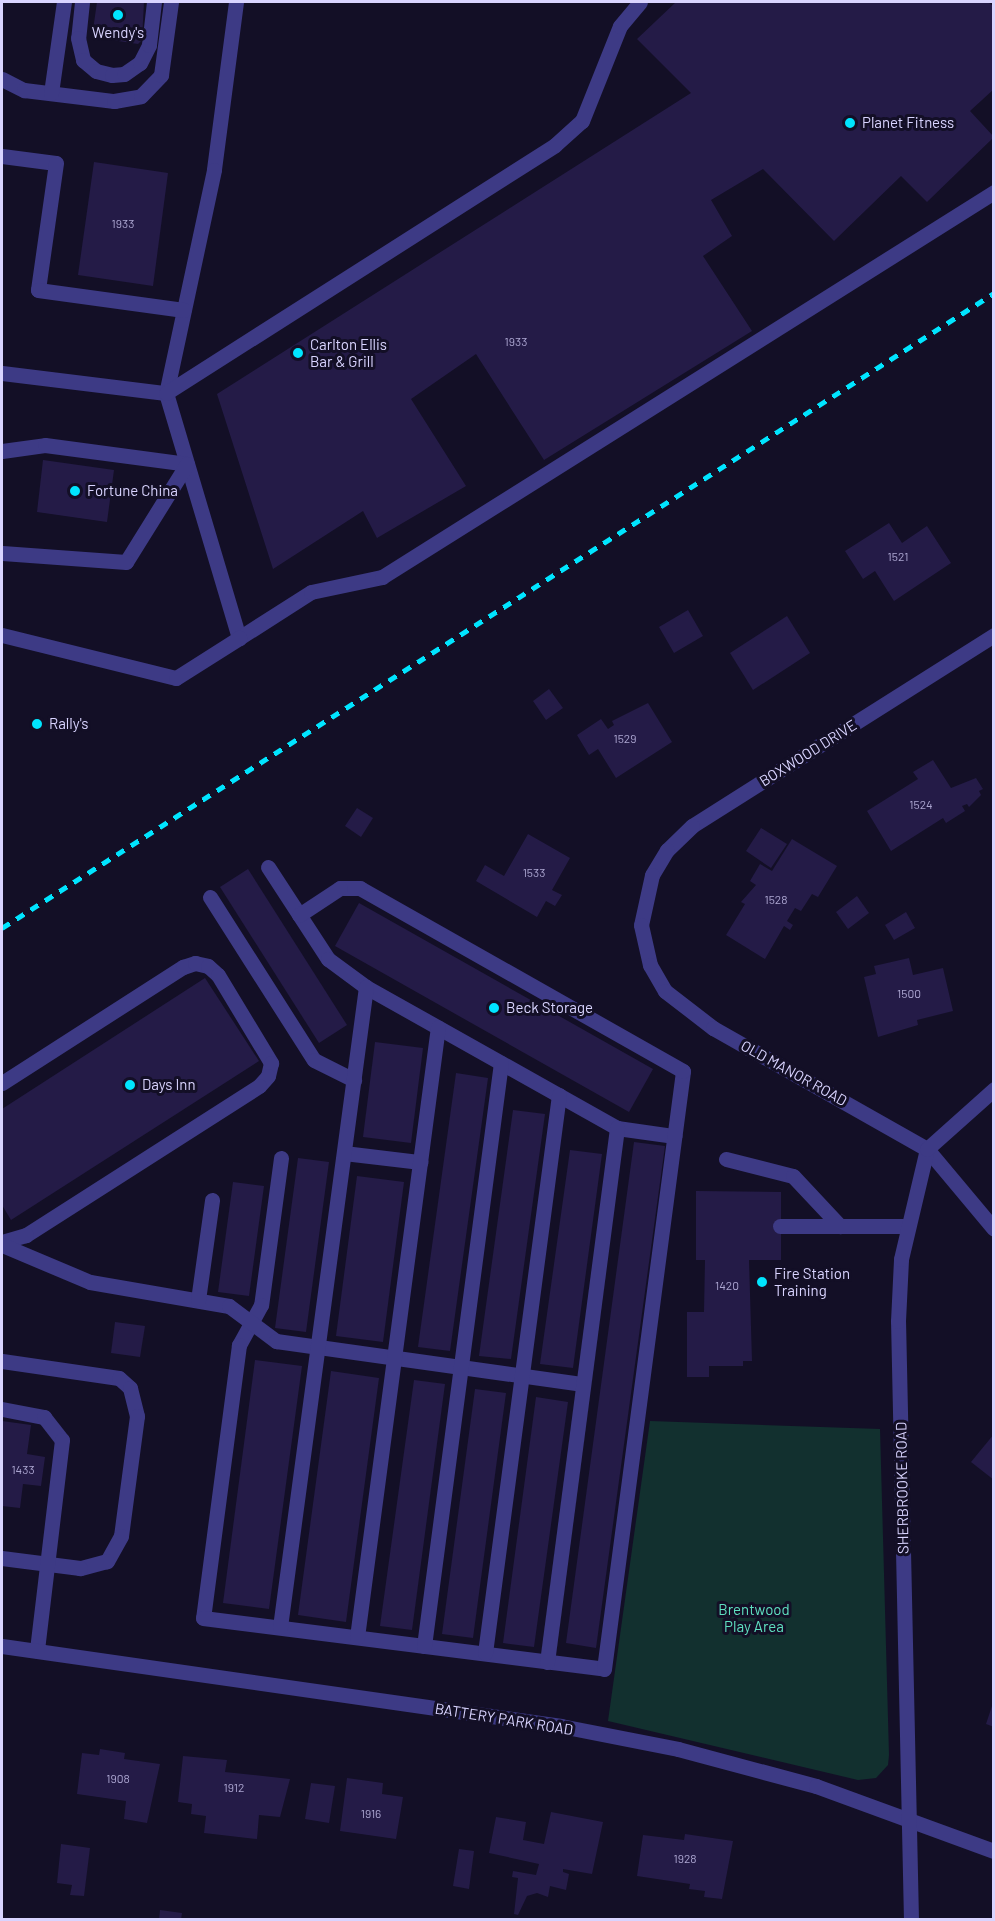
<!DOCTYPE html>
<style>
body{margin:0}
#map{position:relative;width:995px;height:1921px;overflow:hidden;background:#130f26;font-family:Barlow,sans-serif}
div>[style]{position:absolute}
.green>*{inset:0;background:#12302f}
.building>*{inset:0;background:#241b47}
.lane>*{height:15px;margin:-7.5px;padding:0 7.5px;transform-origin:7.5px;border-radius:7.5px;background:#3d3a85}
.street>*{height:15px;margin:-7.5px;padding:0 7.5px;transform-origin:7.5px;border-radius:7.5px;background:#3d3a85}
.rail>*{height:4.5px;margin-top:-2.25px;transform-origin:0;background:repeating-linear-gradient(90deg,#00e5ff 0 9px,transparent 0 17px)}
.dots>*{width:16px;height:16px;translate:-50% -50%;box-sizing:border-box;border:3px solid #130f26;border-radius:50%}
span{translate:-50% -50%;white-space:nowrap;text-align:center;line-height:1.15;-webkit-text-stroke:6px #130f26;paint-order:stroke}
.number-label{font-size:12px;color:#aca6d1}
.number-label span{-webkit-text-stroke-width:0}
.poi-label{font-size:15px;color:#d9d4ff}
.left{translate:0 -50%;text-align:left}
.street-label{font-size:15px;color:#d9d4ff}
.park-label{font-size:15px;color:#5fe0c0}
.frame{position:absolute;inset:0;border:3px solid #d9d4ff;pointer-events:none}
</style>
<div id="map">
<div class="green">
<i style="clip-path:polygon(650px 1421px,880px 1429px,889px 1755px,888px 1765px,876px 1778px,858px 1780px,608px 1721px)"></i>
</div>
<div class="building">
<i style="clip-path:polygon(97px 2px,144px 2px,142px 40px,138px 44px,92px 37px)"></i>
<i style="clip-path:polygon(676px 2px,988px 2px,994px 7px,994px 89px,970px 111px,994px 137px,927px 202px,901px 176px,834px 241px,763px 169px,711px 200px,732px 236px,703px 256px,752px 331px,544px 460px,476px 354px,411px 399px,466px 486px,377px 538px,363px 511px,273px 569px,217px 394px,691px 93px,637px 39px)"></i>
<i style="clip-path:polygon(94px 162px,168px 173px,153px 286px,78px 275px)"></i>
<i style="clip-path:polygon(43px 460px,114px 470px,107px 522px,37px 512px)"></i>
<i style="clip-path:polygon(889px 523px,902px 543px,927px 526px,951px 563px,894px 601px,875px 571px,863px 579px,845px 551px)"></i>
<i style="clip-path:polygon(688px 610px,703px 636px,674px 653px,659px 627px)"></i>
<i style="clip-path:polygon(787px 616px,810px 653px,753px 690px,730px 653px)"></i>
<i style="clip-path:polygon(549px 689px,563px 708px,546px 720px,533px 701px)"></i>
<i style="clip-path:polygon(648px 703px,672px 742px,616px 778px,598px 749px,589px 755px,577px 735px,601px 719px,608px 729px,614px 725px,612px 721px)"></i>
<i style="clip-path:polygon(933px 760px,951px 788px,976px 778px,983px 789px,979px 791px,981px 795px,969px 807px,967px 804px,962px 806px,965px 811px,946px 823px,943px 818px,891px 851px,867px 811px,918px 779px,913px 772px)"></i>
<i style="clip-path:polygon(357px 808px,373px 818px,361px 837px,345px 826px)"></i>
<i style="clip-path:polygon(761px 828px,787px 844px,771px 868px,746px 851px)"></i>
<i style="clip-path:polygon(528px 834px,570px 858px,552px 890px,562px 895px,555px 906px,546px 901px,537px 917px,476px 881px,485px 865px,504px 876px)"></i>
<i style="clip-path:polygon(792px 839px,837px 866px,818px 897px,812px 894px,801px 911px,795px 908px,787px 921px,793px 925px,790px 930px,784px 926px,765px 959px,726px 935px,745px 904px,741px 902px,756px 885px,750px 881px,760px 864px,772px 871px)"></i>
<i style="clip-path:polygon(248px 869px,347px 1025px,319px 1043px,220px 887px)"></i>
<i style="clip-path:polygon(857px 896px,869px 913px,848px 929px,836px 912px)"></i>
<i style="clip-path:polygon(359px 903px,653px 1069px,629px 1112px,335px 946px)"></i>
<i style="clip-path:polygon(906px 912px,915px 928px,894px 940px,885px 925px)"></i>
<i style="clip-path:polygon(909px 958px,913px 975px,943px 968px,953px 1011px,917px 1020px,918px 1025px,878px 1037px,864px 977px,876px 974px,874px 966px)"></i>
<i style="clip-path:polygon(205px 978px,259px 1061px,11px 1220px,2px 1205px,2px 1109px)"></i>
<i style="clip-path:polygon(375px 1042px,423px 1048px,411px 1143px,363px 1137px)"></i>
<i style="clip-path:polygon(456px 1073px,488px 1078px,450px 1351px,418px 1347px)"></i>
<i style="clip-path:polygon(513px 1110px,545px 1114px,511px 1359px,479px 1356px)"></i>
<i style="clip-path:polygon(634px 1142px,665px 1146px,596px 1648px,566px 1643px)"></i>
<i style="clip-path:polygon(570px 1150px,602px 1154px,573px 1368px,540px 1364px)"></i>
<i style="clip-path:polygon(298px 1158px,329px 1162px,306px 1332px,275px 1328px)"></i>
<i style="clip-path:polygon(357px 1176px,404px 1182px,383px 1342px,336px 1336px)"></i>
<i style="clip-path:polygon(233px 1182px,264px 1186px,249px 1296px,218px 1292px)"></i>
<i style="clip-path:polygon(696px 1191px,781px 1192px,781px 1260px,749px 1260px,752px 1361px,743px 1361px,743px 1366px,709px 1366px,709px 1377px,687px 1377px,687px 1312px,704px 1312px,705px 1260px,696px 1260px)"></i>
<i style="clip-path:polygon(115px 1322px,145px 1326px,140px 1357px,111px 1353px)"></i>
<i style="clip-path:polygon(255px 1360px,302px 1366px,269px 1609px,223px 1603px)"></i>
<i style="clip-path:polygon(331px 1371px,379px 1378px,346px 1622px,298px 1615px)"></i>
<i style="clip-path:polygon(414px 1380px,445px 1384px,412px 1630px,380px 1626px)"></i>
<i style="clip-path:polygon(475px 1389px,506px 1393px,473px 1638px,442px 1634px)"></i>
<i style="clip-path:polygon(536px 1397px,568px 1402px,534px 1647px,503px 1643px)"></i>
<i style="clip-path:polygon(2px 1421px,31px 1425px,27px 1454px,45px 1457px,41px 1486px,23px 1484px,20px 1508px,2px 1506px)"></i>
<i style="clip-path:polygon(994px 1434px,994px 1480px,971px 1462px)"></i>
<i style="clip-path:polygon(993px 1703px,994px 1703px,994px 1727px,986px 1724px)"></i>
<i style="clip-path:polygon(100px 1749px,125px 1753px,124px 1759px,160px 1764px,147px 1823px,124px 1819px,126px 1801px,77px 1794px,82px 1753px,99px 1755px)"></i>
<i style="clip-path:polygon(183px 1756px,227px 1760px,225px 1772px,290px 1779px,280px 1817px,259px 1815px,257px 1839px,204px 1833px,206px 1816px,191px 1814px,192px 1804px,178px 1802px)"></i>
<i style="clip-path:polygon(347px 1778px,383px 1783px,382px 1794px,403px 1797px,396px 1839px,340px 1831px)"></i>
<i style="clip-path:polygon(311px 1783px,335px 1786px,329px 1823px,305px 1819px)"></i>
<i style="clip-path:polygon(551px 1812px,603px 1822px,592px 1874px,563px 1869px,563px 1872px,569px 1874px,566px 1890px,550px 1886px,548px 1897px,537px 1893px,527px 1896px,518px 1915px,514px 1914px,518px 1878px,512px 1877px,513px 1871px,536px 1875px,539px 1864px,489px 1853px,496px 1817px,526px 1822px,523px 1840px,544px 1844px)"></i>
<i style="clip-path:polygon(685px 1834px,733px 1841px,722px 1899px,704px 1897px,705px 1891px,689px 1889px,690px 1884px,637px 1876px,643px 1835px,684px 1840px)"></i>
<i style="clip-path:polygon(61px 1844px,90px 1848px,84px 1896px,70px 1895px,72px 1885px,57px 1883px)"></i>
<i style="clip-path:polygon(459px 1849px,474px 1851px,469px 1889px,453px 1886px)"></i>
<i style="clip-path:polygon(160px 1910px,182px 1913px,181px 1920px,159px 1920px)"></i>
</div>
<div class="lane">
<i style="left:82px;top:2px;width:36px;rotate:96deg"></i>
<i style="left:78px;top:38px;width:23px;rotate:77deg"></i>
<i style="left:83px;top:60px;width:17px;rotate:40deg"></i>
<i style="left:96px;top:71px;width:16px;rotate:14deg"></i>
<i style="left:112px;top:75px;width:12px;rotate:-5deg"></i>
<i style="left:124px;top:74px;width:19px;rotate:-35deg"></i>
<i style="left:140px;top:63px;width:20px;rotate:-63deg"></i>
<i style="left:149px;top:45px;width:43px;rotate:-83.4deg"></i>
<i style="left:236px;top:2px;width:169px;rotate:97.5deg"></i>
<i style="left:214px;top:170px;width:228px;rotate:102.1deg"></i>
<i style="left:166px;top:393px;width:256px;rotate:73.4deg"></i>
<i style="left:239px;top:638px;width:85px;rotate:-32.6deg"></i>
<i style="left:311px;top:592px;width:73px;rotate:-11.9deg"></i>
<i style="left:382px;top:577px;width:723px;rotate:-32.17deg"></i>
<i style="left:2px;top:79px;width:25px;rotate:27deg"></i>
<i style="left:24px;top:90px;width:91px;rotate:7deg"></i>
<i style="left:114px;top:101px;width:27px;rotate:-10deg"></i>
<i style="left:141px;top:96px;width:29px;rotate:-46deg"></i>
<i style="left:161px;top:75px;width:74px;rotate:-82.2deg"></i>
<i style="left:51px;top:93px;width:92px;rotate:-81.9deg"></i>
<i style="left:2px;top:156px;width:54px;rotate:7.4deg"></i>
<i style="left:56px;top:163px;width:128px;rotate:98.1deg"></i>
<i style="left:38px;top:290px;width:147px;rotate:7.8deg"></i>
<i style="left:2px;top:373px;width:165px;rotate:7deg"></i>
<i style="left:166px;top:393px;width:461px;rotate:-32.5deg"></i>
<i style="left:555px;top:145px;width:36px;rotate:-42deg"></i>
<i style="left:582px;top:121px;width:102px;rotate:-68.2deg"></i>
<i style="left:620px;top:26px;width:31px;rotate:-50deg"></i>
<i style="left:2px;top:451px;width:43px;rotate:-7.9deg"></i>
<i style="left:45px;top:445px;width:143px;rotate:7.6deg"></i>
<i style="left:187px;top:464px;width:115px;rotate:121.9deg"></i>
<i style="left:126px;top:562px;width:124px;rotate:-175.8deg"></i>
<i style="left:2px;top:635px;width:179px;rotate:13.9deg"></i>
<i style="left:176px;top:678px;width:75px;rotate:-32.4deg"></i>
<i style="left:268px;top:867px;width:110px;rotate:56.9deg"></i>
<i style="left:328px;top:959px;width:47px;rotate:36.4deg"></i>
<i style="left:366px;top:987px;width:288px;rotate:29.3deg"></i>
<i style="left:617px;top:1128px;width:58px;rotate:8deg"></i>
<i style="left:210px;top:897px;width:193px;rotate:57.5deg"></i>
<i style="left:314px;top:1060px;width:45px;rotate:26.6deg"></i>
<i style="left:2px;top:1083px;width:215px;rotate:-32.7deg"></i>
<i style="left:183px;top:967px;width:13px;rotate:-18deg"></i>
<i style="left:195px;top:963px;width:13px;rotate:13deg"></i>
<i style="left:208px;top:966px;width:13px;rotate:42deg"></i>
<i style="left:218px;top:975px;width:103px;rotate:58.9deg"></i>
<i style="left:271px;top:1063px;width:13px;rotate:103deg"></i>
<i style="left:268px;top:1076px;width:13px;rotate:132deg"></i>
<i style="left:259px;top:1086px;width:277px;rotate:147.4deg"></i>
<i style="left:26px;top:1235px;width:25px;rotate:164deg"></i>
<i style="left:344px;top:1153px;width:77px;rotate:6.8deg"></i>
<i style="left:281px;top:1158px;width:148px;rotate:97.7deg"></i>
<i style="left:261px;top:1305px;width:46px;rotate:118.8deg"></i>
<i style="left:239px;top:1345px;width:275px;rotate:97.5deg"></i>
<i style="left:203px;top:1618px;width:404px;rotate:7.2deg"></i>
<i style="left:604px;top:1669px;width:603px;rotate:-82.47deg"></i>
<i style="left:683px;top:1071px;width:371px;rotate:-150.5deg"></i>
<i style="left:360px;top:888px;width:20px;rotate:180deg"></i>
<i style="left:340px;top:888px;width:49px;rotate:146.6deg"></i>
<i style="left:726px;top:1159px;width:69px;rotate:14.2deg"></i>
<i style="left:793px;top:1176px;width:69px;rotate:46.8deg"></i>
<i style="left:780px;top:1226px;width:127px"></i>
<i style="left:2px;top:1245px;width:95px;rotate:22.8deg"></i>
<i style="left:90px;top:1282px;width:141px;rotate:9.8deg"></i>
<i style="left:229px;top:1306px;width:59px;rotate:36.7deg"></i>
<i style="left:276px;top:1341px;width:310px;rotate:8deg"></i>
<i style="left:198px;top:1300px;width:101px;rotate:-82deg"></i>
<i style="left:2px;top:1361px;width:118px;rotate:8.3deg"></i>
<i style="left:119px;top:1378px;width:15px;rotate:42deg"></i>
<i style="left:130px;top:1388px;width:29px;rotate:76deg"></i>
<i style="left:137px;top:1416px;width:121px;rotate:97.6deg"></i>
<i style="left:121px;top:1536px;width:29px;rotate:119deg"></i>
<i style="left:107px;top:1561px;width:28px;rotate:165deg"></i>
<i style="left:80px;top:1568px;width:79px;rotate:-172.7deg"></i>
<i style="left:2px;top:1409px;width:43px;rotate:10.8deg"></i>
<i style="left:44px;top:1417px;width:29px;rotate:52deg"></i>
<i style="left:62px;top:1440px;width:212px;rotate:96.8deg"></i>
<i style="left:280px;top:1627px;width:646px;rotate:-82.35deg"></i>
<i style="left:357px;top:1637px;width:615px;rotate:-82.44deg"></i>
<i style="left:424px;top:1646px;width:588px;rotate:-82.48deg"></i>
<i style="left:485px;top:1653px;width:563px;rotate:-82.45deg"></i>
<i style="left:547px;top:1662px;width:539px;rotate:-82.53deg"></i>
</div>
<div class="street">
<i style="left:994px;top:635px;width:357px;rotate:147.7deg"></i>
<i style="left:692px;top:826px;width:35px;rotate:136deg"></i>
<i style="left:667px;top:850px;width:29px;rotate:121deg"></i>
<i style="left:652px;top:875px;width:51px;rotate:102.4deg"></i>
<i style="left:641px;top:925px;width:41px;rotate:77.3deg"></i>
<i style="left:650px;top:965px;width:30px;rotate:60deg"></i>
<i style="left:665px;top:991px;width:61px;rotate:37.6deg"></i>
<i style="left:713px;top:1028px;width:246px;rotate:29.5deg"></i>
<i style="left:927px;top:1149px;width:104px;rotate:50.1deg"></i>
<i style="left:2px;top:1646px;width:565px;rotate:8.14deg"></i>
<i style="left:561px;top:1726px;width:119px;rotate:11.1deg"></i>
<i style="left:678px;top:1749px;width:143px;rotate:15deg"></i>
<i style="left:816px;top:1786px;width:189px;rotate:20.1deg"></i>
<i style="left:911px;top:1920px;width:599px;rotate:-91.24deg"></i>
<i style="left:898px;top:1321px;width:62px;rotate:-87.2deg"></i>
<i style="left:901px;top:1259px;width:113px;rotate:-76.7deg"></i>
<i style="left:927px;top:1149px;width:90px;rotate:-41.8deg"></i>
</div>
<div class="rail">
<i style="left:2px;top:928px;width:1178px;rotate:-32.62deg"></i>
</div>
<div class="dots">
<i style="left:118px;top:15px;background:#00e5ff"></i>
<i style="left:850px;top:123px;background:#00e5ff"></i>
<i style="left:298px;top:353px;background:#00e5ff"></i>
<i style="left:75px;top:491px;background:#00e5ff"></i>
<i style="left:37px;top:724px;background:#00e5ff"></i>
<i style="left:494px;top:1008px;background:#00e5ff"></i>
<i style="left:130px;top:1085px;background:#00e5ff"></i>
<i style="left:762px;top:1282px;background:#00e5ff"></i>
</div>
<div class="number-label">
<span style="left:123px;top:224px">1933</span>
<span style="left:516px;top:342px">1933</span>
<span style="left:898px;top:557px">1521</span>
<span style="left:625px;top:739px">1529</span>
<span style="left:921px;top:805px">1524</span>
<span style="left:534px;top:873px">1533</span>
<span style="left:776px;top:900px">1528</span>
<span style="left:909px;top:994px">1500</span>
<span style="left:727px;top:1286px">1420</span>
<span style="left:23px;top:1470px">1433</span>
<span style="left:118px;top:1779px">1908</span>
<span style="left:234px;top:1788px">1912</span>
<span style="left:371px;top:1814px">1916</span>
<span style="left:685px;top:1859px">1928</span>
</div>
<div class="poi-label">
<span style="left:118px;top:33px">Wendy's</span>
<span class="left" style="left:862px;top:123px">Planet Fitness</span>
<span class="left" style="left:310px;top:353px">Carlton Ellis<br>Bar &amp; Grill</span>
<span class="left" style="left:87px;top:491px">Fortune China</span>
<span class="left" style="left:49px;top:724px">Rally's</span>
<span class="left" style="left:506px;top:1008px">Beck Storage</span>
<span class="left" style="left:142px;top:1085px">Days Inn</span>
<span class="left" style="left:774px;top:1282px">Fire Station<br>Training</span>
</div>
<div class="street-label">
<span style="left:808px;top:753px;rotate:-32deg">BOXWOOD DRIVE</span>
<span style="left:794px;top:1073px;rotate:29deg">OLD MANOR ROAD</span>
<span style="left:902px;top:1488px;rotate:-91deg">SHERBROOKE ROAD</span>
<span style="left:504px;top:1719px;rotate:9deg">BATTERY PARK ROAD</span>
</div>
<div class="park-label">
<span style="left:754px;top:1618px">Brentwood<br>Play Area</span>
</div>
<div class="frame"></div>
</div>
